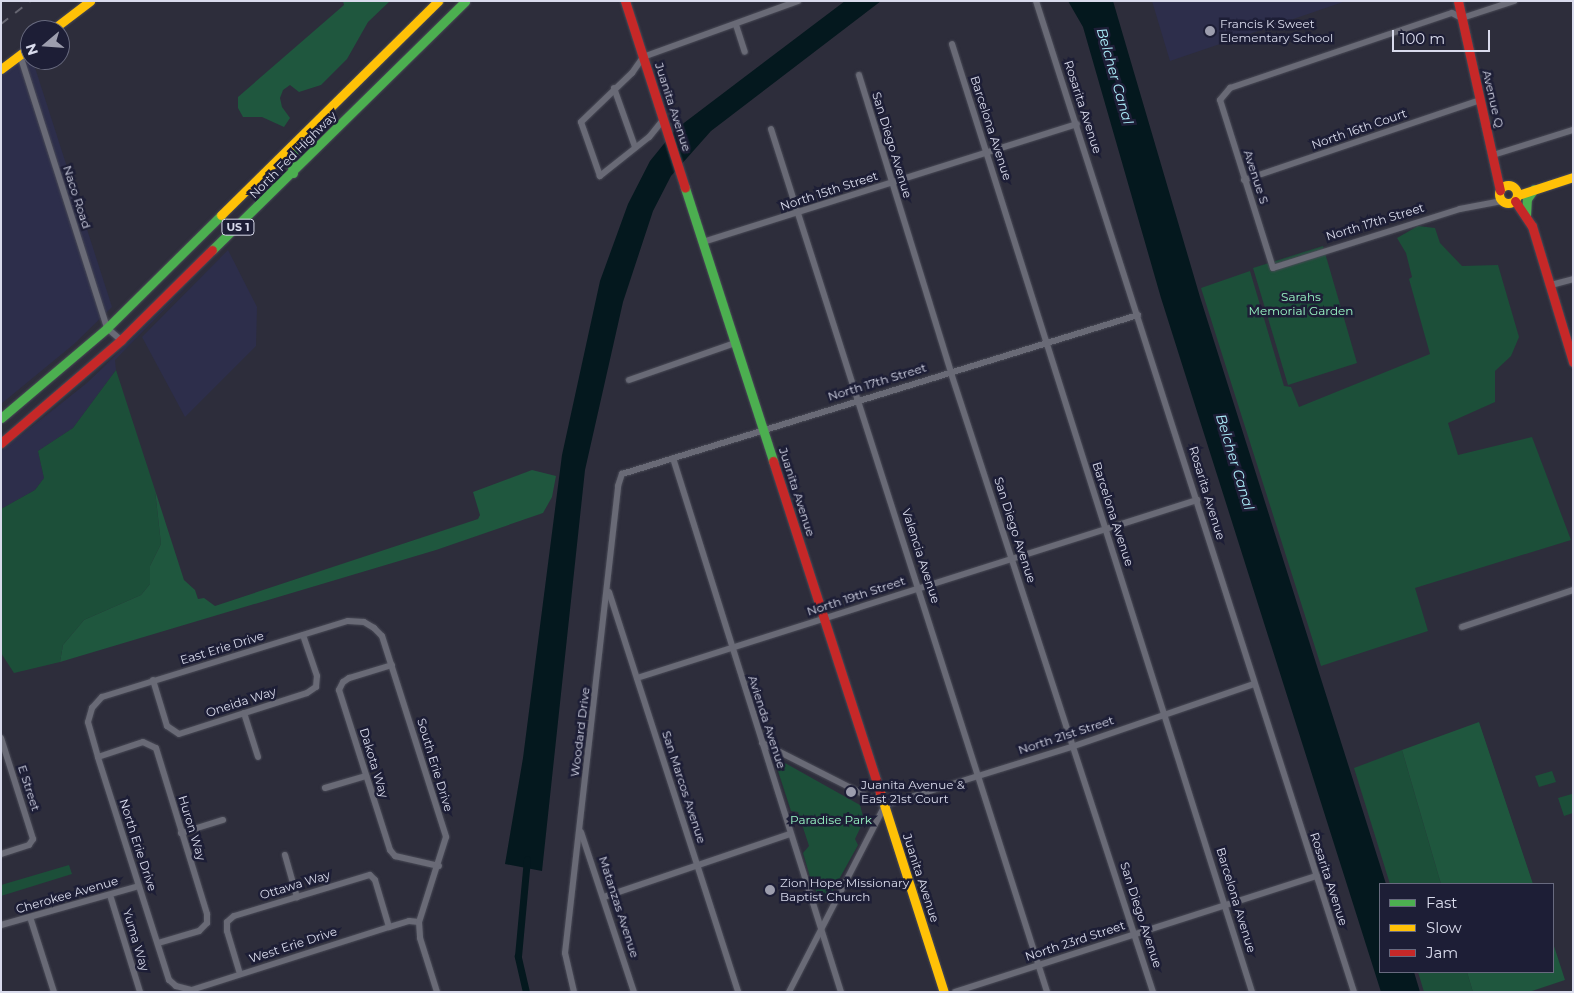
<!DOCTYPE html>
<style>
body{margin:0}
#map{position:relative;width:1574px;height:993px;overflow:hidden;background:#2d2d3b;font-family:Montserrat,sans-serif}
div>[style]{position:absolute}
.built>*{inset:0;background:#2d2e4b}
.green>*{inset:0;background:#1c4f39}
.forest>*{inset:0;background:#1f573e}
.water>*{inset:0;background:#04181e}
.canal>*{height:7px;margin:-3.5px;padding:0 3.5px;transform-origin:3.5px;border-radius:3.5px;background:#04181e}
.roads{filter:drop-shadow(0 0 1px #494a56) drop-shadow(0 0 1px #494a56)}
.street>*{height:6px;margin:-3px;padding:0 3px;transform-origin:3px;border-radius:3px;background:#696a76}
.fast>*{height:9px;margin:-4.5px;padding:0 4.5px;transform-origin:4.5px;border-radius:4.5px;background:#4caf50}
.slow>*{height:9px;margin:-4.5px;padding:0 4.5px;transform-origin:4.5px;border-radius:4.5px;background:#ffc107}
.slow>.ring{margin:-4.5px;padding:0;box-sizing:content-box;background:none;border:9px solid #ffc107;border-radius:50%}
.jam>*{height:9px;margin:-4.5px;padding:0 4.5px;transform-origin:4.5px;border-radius:4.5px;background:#c62828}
.rail>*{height:2px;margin-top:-1px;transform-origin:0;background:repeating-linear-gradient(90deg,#656571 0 9px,transparent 0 18px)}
.dots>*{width:14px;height:14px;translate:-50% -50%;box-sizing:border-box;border:2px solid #1d1e36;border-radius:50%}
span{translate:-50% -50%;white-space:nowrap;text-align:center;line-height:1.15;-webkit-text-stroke:5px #1d1e36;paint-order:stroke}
.shield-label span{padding:1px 4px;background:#1d1e36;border:1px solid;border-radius:4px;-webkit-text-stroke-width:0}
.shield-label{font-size:11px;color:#d9dbec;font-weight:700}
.poi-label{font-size:12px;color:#d9dbec}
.left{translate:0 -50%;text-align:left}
.street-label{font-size:12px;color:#d9dbec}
.park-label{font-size:12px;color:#9af6c5}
.water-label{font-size:14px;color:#acedfa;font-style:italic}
.frame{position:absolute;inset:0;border:2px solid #d9dbec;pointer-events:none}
.legend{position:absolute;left:1379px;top:883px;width:175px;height:90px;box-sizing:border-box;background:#1d1e36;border:1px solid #686a7f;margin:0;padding:6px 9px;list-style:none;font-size:15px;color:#d9dbec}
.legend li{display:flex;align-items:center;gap:10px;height:25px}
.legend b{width:25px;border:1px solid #686a7f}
.north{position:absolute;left:20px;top:20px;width:50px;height:50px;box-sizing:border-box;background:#1d1e36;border:1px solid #686a7f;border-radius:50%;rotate:252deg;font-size:14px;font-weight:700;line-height:20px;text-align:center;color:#d9dbec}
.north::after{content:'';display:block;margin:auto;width:18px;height:22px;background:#9d9eae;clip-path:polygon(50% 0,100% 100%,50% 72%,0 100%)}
.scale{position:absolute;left:1392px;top:30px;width:98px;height:22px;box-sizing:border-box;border:2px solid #d9dbec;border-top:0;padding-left:6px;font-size:15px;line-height:18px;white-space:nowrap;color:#d9dbec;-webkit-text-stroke:4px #1d1e36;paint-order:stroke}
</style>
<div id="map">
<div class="built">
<i style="clip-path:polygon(1152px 1px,1346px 1px,1170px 61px)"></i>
<i style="clip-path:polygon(30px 52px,112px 307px,74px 344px,1px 404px,1px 73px)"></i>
<i style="clip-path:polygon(228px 250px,257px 307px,256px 346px,185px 417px,142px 337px)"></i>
<i style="clip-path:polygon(201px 272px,115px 360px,116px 370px,73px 428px,38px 451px,44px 478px,35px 490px,1px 509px,1px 451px,87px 383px)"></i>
</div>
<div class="green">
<i style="clip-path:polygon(1418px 226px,1435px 228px,1440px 243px,1462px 266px,1498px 265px,1519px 337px,1511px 356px,1495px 371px,1495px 402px,1448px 423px,1458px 455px,1532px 437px,1571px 540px,1415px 588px,1428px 631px,1321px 666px,1201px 288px,1250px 271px,1284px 386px,1291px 387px,1299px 407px,1430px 354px,1409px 279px,1412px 277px,1406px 253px,1397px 238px)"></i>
<i style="clip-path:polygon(1323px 246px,1357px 363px,1288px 385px,1253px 268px)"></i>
<i style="clip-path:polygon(116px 370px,155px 490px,161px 544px,150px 566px,150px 584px,141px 595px,84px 620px,63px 645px,60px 662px,14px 673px,1px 653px,1px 509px,35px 490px,44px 478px,38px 451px,73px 428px)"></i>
<i style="clip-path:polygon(1402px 750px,1441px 884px,1390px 884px,1354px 768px)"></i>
<i style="clip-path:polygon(785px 763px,860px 805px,864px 820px,855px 839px,858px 845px,827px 901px,820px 900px,810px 877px,803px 853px,809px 846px,798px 812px,791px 811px,778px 771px)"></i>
<i style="clip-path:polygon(1552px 771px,1556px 782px,1539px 787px,1535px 776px)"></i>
<i style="clip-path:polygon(1572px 794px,1573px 813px,1564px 816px,1558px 798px)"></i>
<i style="clip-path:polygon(69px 865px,72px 874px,1px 896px,1px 885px)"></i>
<i style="clip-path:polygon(1418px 972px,1467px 972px,1473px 992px,1424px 992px)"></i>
</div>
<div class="forest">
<i style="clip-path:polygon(343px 1px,390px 1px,368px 22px,347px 59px,321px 85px,299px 92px,290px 85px,283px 90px,280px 98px,282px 107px,290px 118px,284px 127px,262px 117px,243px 117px,238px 108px,238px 97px,344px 5px)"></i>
<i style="clip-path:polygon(532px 470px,556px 476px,552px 497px,543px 513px,436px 550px,60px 662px,63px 645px,84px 620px,141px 595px,150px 584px,150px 566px,161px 544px,155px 490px,184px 580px,195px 590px,198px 599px,204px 598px,215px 606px,478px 519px,480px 515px,473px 492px)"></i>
<i style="clip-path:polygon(1479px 722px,1533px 884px,1441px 884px,1402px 750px)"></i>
<i style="clip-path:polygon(1553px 943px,1565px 980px,1529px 992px,1473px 992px,1467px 972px,1553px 972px)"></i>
</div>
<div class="water">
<i style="clip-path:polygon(845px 1px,881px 1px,711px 131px,671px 176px,653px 211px,623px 302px,585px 470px,542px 871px,505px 864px,523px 758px,562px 455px,600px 281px,628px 204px,650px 161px,676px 129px)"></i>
<i style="clip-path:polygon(1068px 1px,1113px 1px,1200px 297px,1386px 884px,1380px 884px,1380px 972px,1414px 972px,1420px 992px,1381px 992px,1161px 298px,1083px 27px)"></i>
</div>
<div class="canal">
<i style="left:526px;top:992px;width:37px;rotate:-103deg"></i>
<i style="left:518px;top:956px;width:97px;rotate:-84.7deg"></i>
</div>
<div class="roads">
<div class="street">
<i style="left:1036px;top:1px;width:1041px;rotate:72.21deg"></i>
<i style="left:736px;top:25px;width:28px;rotate:72deg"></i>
<i style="left:952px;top:44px;width:994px;rotate:72.44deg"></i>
<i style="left:20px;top:55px;width:287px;rotate:72.3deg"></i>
<i style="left:107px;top:328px;width:18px;rotate:41deg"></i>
<i style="left:859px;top:75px;width:312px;rotate:72.8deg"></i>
<i style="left:951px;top:373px;width:651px;rotate:71.93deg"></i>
<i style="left:614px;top:88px;width:63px;rotate:70.4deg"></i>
<i style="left:663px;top:120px;width:22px;rotate:129deg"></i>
<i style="left:649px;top:137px;width:63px;rotate:141.5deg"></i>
<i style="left:600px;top:176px;width:57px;rotate:-109.4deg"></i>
<i style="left:581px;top:122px;width:71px;rotate:-43.9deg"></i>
<i style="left:632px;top:73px;width:19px;rotate:-55deg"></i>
<i style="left:643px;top:57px;width:165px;rotate:-19.9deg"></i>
<i style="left:771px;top:129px;width:906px;rotate:72.26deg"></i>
<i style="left:1493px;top:155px;width:84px;rotate:-17.4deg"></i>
<i style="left:1244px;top:180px;width:250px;rotate:-18.7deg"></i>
<i style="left:1502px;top:201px;width:43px;rotate:169.2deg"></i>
<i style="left:1460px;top:209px;width:196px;rotate:162.5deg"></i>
<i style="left:1273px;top:268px;width:176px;rotate:-107.5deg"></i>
<i style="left:1220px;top:100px;width:16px;rotate:-50deg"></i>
<i style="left:1230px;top:88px;width:234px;rotate:-18.7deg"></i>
<i style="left:1452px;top:13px;width:11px;rotate:27deg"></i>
<i style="left:1462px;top:18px;width:55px;rotate:-18.1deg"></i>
<i style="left:703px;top:242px;width:392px;rotate:-17.5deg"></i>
<i style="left:1551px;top:285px;width:23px;rotate:-15deg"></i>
<i style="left:629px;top:380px;width:112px;rotate:-19.2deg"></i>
<i style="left:673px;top:458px;width:560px;rotate:72.54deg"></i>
<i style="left:609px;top:592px;width:420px;rotate:72.1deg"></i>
<i style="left:1462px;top:627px;width:117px;rotate:-18.4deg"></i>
<i style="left:392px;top:665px;width:45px;rotate:163.2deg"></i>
<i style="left:349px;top:678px;width:7px;rotate:146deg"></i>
<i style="left:343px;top:682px;width:9px;rotate:117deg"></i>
<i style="left:339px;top:690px;width:168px;rotate:72.3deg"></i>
<i style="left:390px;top:850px;width:8px;rotate:50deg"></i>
<i style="left:395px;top:856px;width:45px;rotate:12.8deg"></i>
<i style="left:637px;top:678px;width:588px;rotate:-17.63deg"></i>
<i style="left:153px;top:680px;width:48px;rotate:73.1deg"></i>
<i style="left:167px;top:726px;width:14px;rotate:34deg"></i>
<i style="left:179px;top:734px;width:134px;rotate:-17.8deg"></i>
<i style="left:307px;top:693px;width:11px;rotate:-34deg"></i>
<i style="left:316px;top:687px;width:11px;rotate:-85deg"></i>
<i style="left:317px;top:676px;width:43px;rotate:-108.9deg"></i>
<i style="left:244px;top:713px;width:46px;rotate:72.3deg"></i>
<i style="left:1px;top:738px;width:106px;rotate:72.4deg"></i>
<i style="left:33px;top:839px;width:7px;rotate:124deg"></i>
<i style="left:29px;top:845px;width:29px;rotate:162deg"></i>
<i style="left:762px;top:743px;width:137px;rotate:26.9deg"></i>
<i style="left:98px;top:757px;width:47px;rotate:-18.4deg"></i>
<i style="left:143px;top:742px;width:14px;rotate:25deg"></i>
<i style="left:156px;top:748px;width:174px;rotate:72.9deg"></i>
<i style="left:207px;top:914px;width:9px;rotate:90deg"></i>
<i style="left:207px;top:923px;width:11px;rotate:135deg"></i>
<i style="left:199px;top:931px;width:43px;rotate:163.7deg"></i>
<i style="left:325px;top:788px;width:43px;rotate:-16.3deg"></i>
<i style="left:885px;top:805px;width:198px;rotate:-17.3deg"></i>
<i style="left:1074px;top:746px;width:190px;rotate:-19deg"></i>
<i style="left:581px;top:832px;width:169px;rotate:71.7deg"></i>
<i style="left:181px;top:833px;width:44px;rotate:-17.2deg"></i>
<i style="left:285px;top:855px;width:44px;rotate:74.1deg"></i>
<i style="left:110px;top:895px;width:102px;rotate:72.8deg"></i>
<i style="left:604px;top:897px;width:196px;rotate:-18.7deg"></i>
<i style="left:30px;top:917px;width:79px;rotate:72.3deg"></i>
<i style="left:419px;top:922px;width:10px;rotate:-174deg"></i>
<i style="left:409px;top:921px;width:21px;rotate:163deg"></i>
<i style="left:389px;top:927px;width:208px;rotate:162.3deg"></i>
<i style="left:191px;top:990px;width:16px;rotate:-165deg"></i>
<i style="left:176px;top:986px;width:9px;rotate:-139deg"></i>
<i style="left:169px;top:980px;width:234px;rotate:-107.7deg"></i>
<i style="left:98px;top:757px;width:36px;rotate:-106deg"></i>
<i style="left:88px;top:722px;width:15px;rotate:-74deg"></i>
<i style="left:92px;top:708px;width:15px;rotate:-48deg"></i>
<i style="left:102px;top:697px;width:257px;rotate:-17.2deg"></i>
<i style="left:348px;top:621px;width:16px;rotate:4deg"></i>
<i style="left:364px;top:622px;width:12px;rotate:31deg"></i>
<i style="left:374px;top:628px;width:11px;rotate:45deg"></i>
<i style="left:382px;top:636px;width:211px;rotate:72.3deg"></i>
<i style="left:446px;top:837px;width:89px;rotate:107.6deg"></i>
<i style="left:419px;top:922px;width:16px;rotate:86deg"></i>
<i style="left:420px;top:938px;width:57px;rotate:72.5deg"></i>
<i style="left:1px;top:925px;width:143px;rotate:-15.8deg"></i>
<i style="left:240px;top:974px;width:45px;rotate:-106.8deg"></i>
<i style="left:227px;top:931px;width:9px;rotate:-90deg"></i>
<i style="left:227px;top:922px;width:9px;rotate:-41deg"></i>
<i style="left:234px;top:916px;width:142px;rotate:-16.8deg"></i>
<i style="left:370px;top:875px;width:7px;rotate:45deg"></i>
<i style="left:375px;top:880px;width:49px;rotate:73.4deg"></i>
<i style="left:574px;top:992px;width:40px;rotate:-103deg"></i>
<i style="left:565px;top:953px;width:470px;rotate:-83.5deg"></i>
<i style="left:618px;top:486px;width:13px;rotate:-72deg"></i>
<i style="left:622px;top:474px;width:540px;rotate:-17.13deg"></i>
<i style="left:789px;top:992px;width:210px;rotate:-62.8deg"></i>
<i style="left:955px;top:992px;width:380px;rotate:-17.8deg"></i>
</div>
<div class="fast">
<i style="left:293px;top:173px;width:15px;rotate:-98deg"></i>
<i style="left:291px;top:158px;width:13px;rotate:-67deg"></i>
<i style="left:685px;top:188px;width:287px;rotate:72.1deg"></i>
<i style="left:1526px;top:216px;width:17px;rotate:-87deg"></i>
<i style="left:1527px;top:199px;width:12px;rotate:-55deg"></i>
<i style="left:212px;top:250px;width:355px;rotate:-44.5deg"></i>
<i style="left:1px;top:418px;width:139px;rotate:-40.3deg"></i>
<i style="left:107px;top:328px;width:161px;rotate:-44.7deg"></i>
</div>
<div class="slow">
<i style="left:52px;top:30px;width:48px;rotate:-37.3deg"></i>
<i style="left:1px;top:69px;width:36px;rotate:-37deg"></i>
<i class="ring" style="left:1499px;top:185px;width:9px;height:9px"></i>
<i style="left:1518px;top:195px;width:58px;rotate:-18.1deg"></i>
<i style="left:221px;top:215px;width:305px;rotate:-44.6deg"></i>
<i style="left:880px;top:792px;width:210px;rotate:72.3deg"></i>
</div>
<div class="jam">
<i style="left:625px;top:1px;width:196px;rotate:72.2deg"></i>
<i style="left:1458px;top:1px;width:194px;rotate:77.5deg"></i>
<i style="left:1515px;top:201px;width:30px;rotate:56deg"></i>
<i style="left:1532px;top:226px;width:142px;rotate:73.2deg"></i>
<i style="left:1px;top:443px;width:158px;rotate:-40.6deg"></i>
<i style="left:121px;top:340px;width:128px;rotate:-44.7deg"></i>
<i style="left:773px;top:461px;width:348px;rotate:72.1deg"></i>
</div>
</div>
<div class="rail">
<i style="left:1px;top:24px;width:37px;rotate:-38deg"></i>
</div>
<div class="dots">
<i style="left:1210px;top:31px;background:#9d9eae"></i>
<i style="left:851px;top:792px;background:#9d9eae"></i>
<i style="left:770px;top:890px;background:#9d9eae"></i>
</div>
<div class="shield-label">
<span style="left:238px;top:227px">US 1</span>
</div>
<div class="poi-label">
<span class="left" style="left:1220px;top:31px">Francis K Sweet<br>Elementary School</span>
<span class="left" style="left:861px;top:792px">Juanita Avenue &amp;<br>East 21st Court</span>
<span class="left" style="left:780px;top:890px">Zion Hope Missionary<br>Baptist Church</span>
</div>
<div class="street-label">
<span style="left:1493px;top:99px;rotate:77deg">Avenue Q</span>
<span style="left:673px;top:107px;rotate:72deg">Juanita Avenue</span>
<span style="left:1083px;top:107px;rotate:72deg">Rosarita Avenue</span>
<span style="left:991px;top:128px;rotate:72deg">Barcelona Avenue</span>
<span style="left:1359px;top:129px;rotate:-19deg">North 16th Court</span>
<span style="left:892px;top:145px;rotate:73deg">San Diego Avenue</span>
<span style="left:293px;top:155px;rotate:-45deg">North Fed Highway</span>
<span style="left:1256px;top:177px;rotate:72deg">Avenue S</span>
<span style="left:829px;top:191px;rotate:-18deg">North 15th Street</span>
<span style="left:77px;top:197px;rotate:72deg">Naco Road</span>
<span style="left:1375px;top:222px;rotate:-17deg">North 17th Street</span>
<span style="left:877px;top:382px;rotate:-17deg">North 17th Street</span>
<span style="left:797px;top:492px;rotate:72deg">Juanita Avenue</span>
<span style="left:1207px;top:493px;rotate:73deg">Rosarita Avenue</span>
<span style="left:1113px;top:514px;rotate:72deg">Barcelona Avenue</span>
<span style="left:1015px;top:530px;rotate:72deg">San Diego Avenue</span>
<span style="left:921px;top:556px;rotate:72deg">Valencia Avenue</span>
<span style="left:856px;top:596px;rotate:-18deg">North 19th Street</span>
<span style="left:222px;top:648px;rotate:-17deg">East Erie Drive</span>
<span style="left:241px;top:702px;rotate:-18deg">Oneida Way</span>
<span style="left:767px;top:722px;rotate:72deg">Avienda Avenue</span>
<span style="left:580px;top:732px;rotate:-83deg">Woodard Drive</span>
<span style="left:1066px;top:735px;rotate:-18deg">North 21st Street</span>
<span style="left:374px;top:763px;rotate:73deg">Dakota Way</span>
<span style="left:435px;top:765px;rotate:73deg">South Erie Drive</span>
<span style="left:684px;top:787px;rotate:72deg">San Marcos Avenue</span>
<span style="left:29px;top:788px;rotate:72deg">E Street</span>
<span style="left:192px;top:828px;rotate:73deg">Huron Way</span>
<span style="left:138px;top:845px;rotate:72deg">North Erie Drive</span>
<span style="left:921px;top:878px;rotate:72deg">Juanita Avenue</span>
<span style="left:1329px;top:879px;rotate:72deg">Rosarita Avenue</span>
<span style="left:295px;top:885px;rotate:-17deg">Ottawa Way</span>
<span style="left:67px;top:895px;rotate:-16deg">Cherokee Avenue</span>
<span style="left:1236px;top:900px;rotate:73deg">Barcelona Avenue</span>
<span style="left:619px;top:907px;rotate:72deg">Matanzas Avenue</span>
<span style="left:1141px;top:915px;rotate:72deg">San Diego Avenue</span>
<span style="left:136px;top:940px;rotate:73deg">Yuma Way</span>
<span style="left:1075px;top:941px;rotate:-18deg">North 23rd Street</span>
<span style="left:293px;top:945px;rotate:-18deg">West Erie Drive</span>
</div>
<div class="park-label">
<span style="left:1301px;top:304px">Sarahs<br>Memorial Garden</span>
<span style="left:831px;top:820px">Paradise Park</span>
</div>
<div class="water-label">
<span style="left:1115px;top:76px;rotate:74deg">Belcher Canal</span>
<span style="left:1235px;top:462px;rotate:73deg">Belcher Canal</span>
</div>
<div class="frame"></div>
<ul class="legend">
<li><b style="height:6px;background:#4caf50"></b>Fast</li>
<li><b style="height:6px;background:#ffc107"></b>Slow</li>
<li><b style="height:6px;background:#c62828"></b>Jam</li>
</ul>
<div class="north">N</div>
<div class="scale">100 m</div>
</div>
